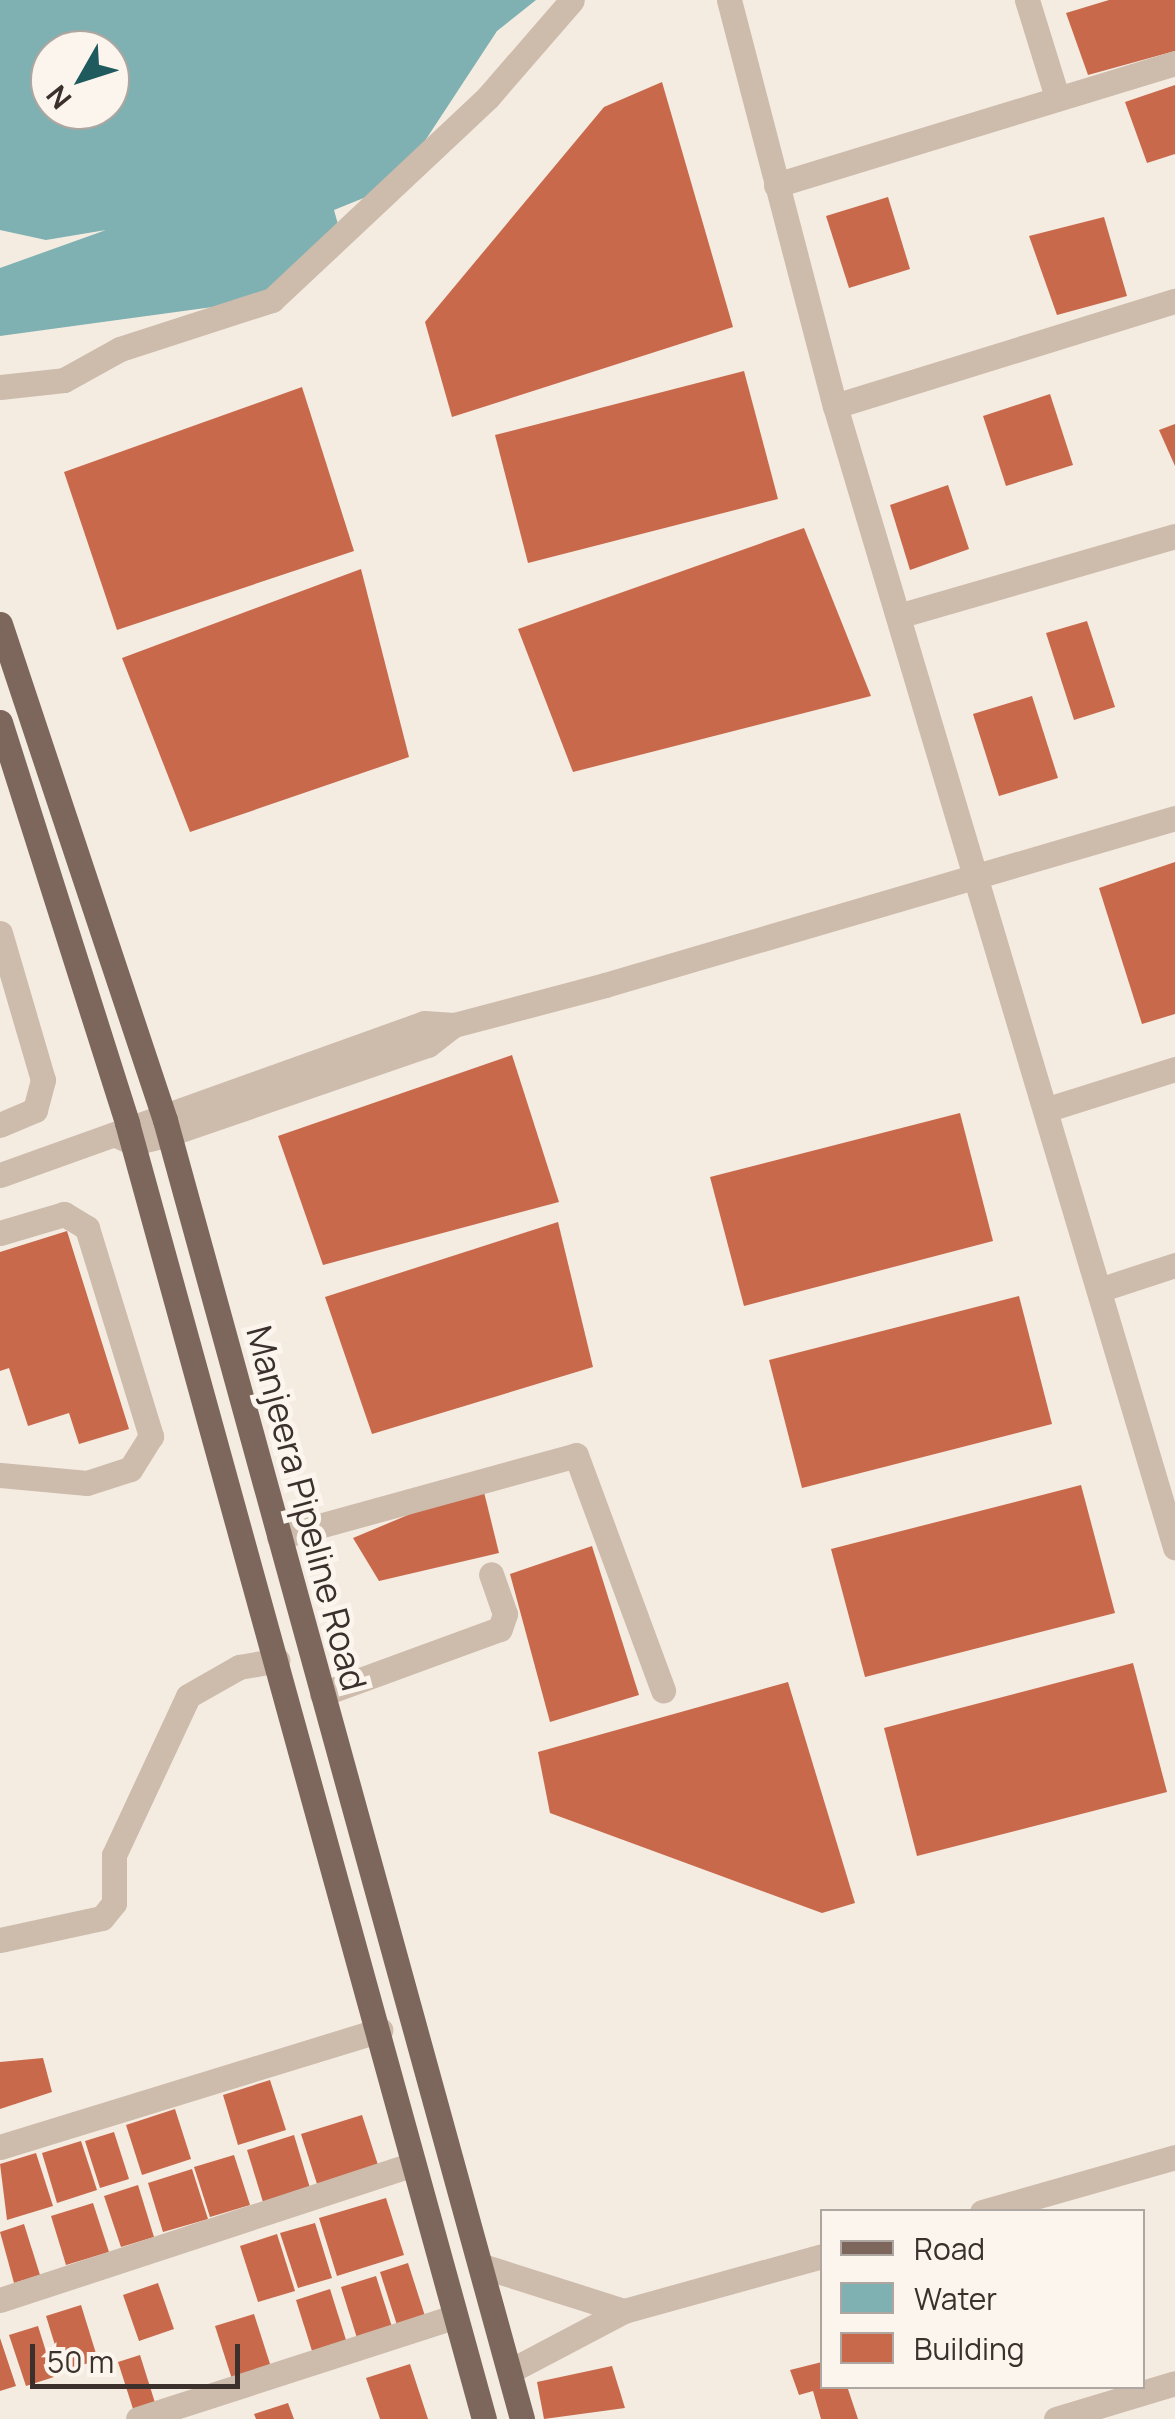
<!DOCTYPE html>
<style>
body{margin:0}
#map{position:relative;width:1175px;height:2419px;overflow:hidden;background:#f4ebe1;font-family:Manrope,sans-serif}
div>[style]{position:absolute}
.water>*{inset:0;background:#7fb0b2}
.building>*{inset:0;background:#c8694b}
.minor>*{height:25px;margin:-12.5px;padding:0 12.5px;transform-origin:12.5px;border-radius:12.5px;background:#cdbbac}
.major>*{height:25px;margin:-12.5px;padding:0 12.5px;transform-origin:12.5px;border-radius:12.5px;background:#7d675c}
span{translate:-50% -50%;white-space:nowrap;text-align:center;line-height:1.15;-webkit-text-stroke:10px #fbf5ee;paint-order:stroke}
.street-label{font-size:35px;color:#3b302b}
.legend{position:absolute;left:820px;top:2209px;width:325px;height:180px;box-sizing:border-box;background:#fbf5ee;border:2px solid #aea6a0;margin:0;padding:12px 18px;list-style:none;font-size:30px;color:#3b302b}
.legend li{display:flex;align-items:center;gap:20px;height:50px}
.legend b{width:50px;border:2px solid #aea6a0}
.north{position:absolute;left:30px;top:30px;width:100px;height:100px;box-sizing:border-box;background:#fbf5ee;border:2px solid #aea6a0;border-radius:50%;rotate:231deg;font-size:28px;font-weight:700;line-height:40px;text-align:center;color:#3b302b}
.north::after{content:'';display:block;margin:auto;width:35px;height:45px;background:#1f5a5e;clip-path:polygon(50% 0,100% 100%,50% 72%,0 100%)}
.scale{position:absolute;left:30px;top:2344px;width:210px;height:45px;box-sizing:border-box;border:5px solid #3b302b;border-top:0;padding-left:12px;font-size:30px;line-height:35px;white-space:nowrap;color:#3b302b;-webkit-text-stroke:8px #fbf5ee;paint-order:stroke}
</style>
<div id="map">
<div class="water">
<i style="clip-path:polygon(evenodd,0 0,536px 0,497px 31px,417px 153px,371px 195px,334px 210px,339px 228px,278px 286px,220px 306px,0 336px,0 268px,106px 230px,46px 240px,0 230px,0 0,50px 50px,110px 50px,110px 110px,50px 110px,50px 50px)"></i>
</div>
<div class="building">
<i style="clip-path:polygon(1109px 0,1175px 0,1175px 51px,1088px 75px,1066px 13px)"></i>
<i style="clip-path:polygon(662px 82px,733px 327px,452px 417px,425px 322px,604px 107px)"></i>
<i style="clip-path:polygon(1175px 85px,1175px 154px,1147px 163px,1125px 102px)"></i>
<i style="clip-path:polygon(888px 197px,910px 269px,849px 288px,826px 216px)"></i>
<i style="clip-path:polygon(1104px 217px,1127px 296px,1057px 315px,1029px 236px)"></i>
<i style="clip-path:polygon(744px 371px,778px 499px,528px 563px,495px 435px)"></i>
<i style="clip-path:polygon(302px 387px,354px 551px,117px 630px,64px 472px)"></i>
<i style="clip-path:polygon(1050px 394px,1073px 465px,1006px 486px,983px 416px)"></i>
<i style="clip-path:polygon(1175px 424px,1175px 466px,1159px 430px)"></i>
<i style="clip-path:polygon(948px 485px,969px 549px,910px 570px,890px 505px)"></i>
<i style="clip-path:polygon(804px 528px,871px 696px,573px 772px,518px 629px)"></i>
<i style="clip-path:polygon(361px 569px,409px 757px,190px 832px,122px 658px)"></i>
<i style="clip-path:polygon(1087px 621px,1115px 707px,1074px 720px,1046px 633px)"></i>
<i style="clip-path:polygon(1032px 696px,1058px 778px,999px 796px,973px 714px)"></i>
<i style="clip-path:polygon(1175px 862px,1175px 1014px,1142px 1024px,1099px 888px)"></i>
<i style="clip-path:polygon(512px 1055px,559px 1202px,323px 1265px,278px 1136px)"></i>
<i style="clip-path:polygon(960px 1113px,993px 1241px,744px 1306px,710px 1177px)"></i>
<i style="clip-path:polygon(558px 1222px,593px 1367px,372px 1434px,325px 1297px)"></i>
<i style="clip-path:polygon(67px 1231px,129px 1429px,79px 1444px,69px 1413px,28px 1426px,9px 1368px,0 1371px,0 1252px)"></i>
<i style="clip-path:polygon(1019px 1296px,1052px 1424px,802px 1488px,769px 1360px)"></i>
<i style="clip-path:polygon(482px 1484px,499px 1553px,379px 1581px,353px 1538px)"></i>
<i style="clip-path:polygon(1081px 1485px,1115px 1613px,865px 1677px,831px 1549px)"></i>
<i style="clip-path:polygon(592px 1546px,639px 1695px,550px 1722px,510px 1574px)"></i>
<i style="clip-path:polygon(1133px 1663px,1167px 1792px,917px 1856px,884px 1728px)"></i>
<i style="clip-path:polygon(788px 1682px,855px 1903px,822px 1913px,550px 1813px,538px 1752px)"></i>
<i style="clip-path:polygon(43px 2058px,52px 2092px,0 2109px,0 2062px)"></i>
<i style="clip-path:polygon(270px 2080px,286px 2130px,238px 2145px,223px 2095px)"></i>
<i style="clip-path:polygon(175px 2109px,191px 2159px,142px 2175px,126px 2125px)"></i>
<i style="clip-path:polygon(362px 2115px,378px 2165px,317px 2184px,301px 2134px)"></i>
<i style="clip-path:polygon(114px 2132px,129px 2179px,100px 2188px,85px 2141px)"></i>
<i style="clip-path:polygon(294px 2135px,310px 2188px,263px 2202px,247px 2150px)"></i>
<i style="clip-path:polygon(81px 2141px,97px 2190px,57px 2203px,42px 2153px)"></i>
<i style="clip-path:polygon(36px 2153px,53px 2206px,7px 2220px,0 2164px)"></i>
<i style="clip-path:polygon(234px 2155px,250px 2205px,210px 2217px,194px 2167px)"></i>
<i style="clip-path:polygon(192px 2169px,208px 2219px,163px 2232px,148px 2183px)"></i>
<i style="clip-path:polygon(138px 2185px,154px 2237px,121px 2247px,104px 2196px)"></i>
<i style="clip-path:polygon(386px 2198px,404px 2255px,337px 2276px,319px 2218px)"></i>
<i style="clip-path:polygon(93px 2203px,109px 2252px,66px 2265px,51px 2216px)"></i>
<i style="clip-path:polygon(315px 2223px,332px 2278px,298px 2288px,280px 2233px)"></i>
<i style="clip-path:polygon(24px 2224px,40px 2275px,14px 2283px,0 2232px)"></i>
<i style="clip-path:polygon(277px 2234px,295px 2291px,258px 2302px,240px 2246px)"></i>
<i style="clip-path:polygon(408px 2263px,425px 2316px,397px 2325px,380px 2272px)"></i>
<i style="clip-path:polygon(376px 2276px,392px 2327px,357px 2338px,341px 2287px)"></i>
<i style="clip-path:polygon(158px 2283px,174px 2329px,139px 2341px,123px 2295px)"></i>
<i style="clip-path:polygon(330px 2289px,346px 2340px,312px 2351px,296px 2300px)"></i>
<i style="clip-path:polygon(81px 2305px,98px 2360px,63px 2371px,46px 2316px)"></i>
<i style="clip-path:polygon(254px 2314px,271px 2367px,232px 2379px,215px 2326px)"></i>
<i style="clip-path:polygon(38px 2326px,54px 2377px,26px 2386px,9px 2335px)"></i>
<i style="clip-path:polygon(0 2338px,16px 2386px,0 2391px)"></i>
<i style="clip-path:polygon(140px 2355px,156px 2406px,134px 2412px,118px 2362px)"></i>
<i style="clip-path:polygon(822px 2362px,822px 2386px,847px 2386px,858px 2419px,821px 2419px,813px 2391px,799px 2395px,790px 2370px)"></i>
<i style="clip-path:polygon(410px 2364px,428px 2419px,380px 2419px,366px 2378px)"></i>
<i style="clip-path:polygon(612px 2366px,625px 2408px,544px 2419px,537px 2382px)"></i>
<i style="clip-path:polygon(288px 2403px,294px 2419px,256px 2419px,254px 2414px)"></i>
</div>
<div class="minor">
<i style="left:729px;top:0;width:420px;rotate:75.4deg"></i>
<i style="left:835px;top:406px;width:1191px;rotate:73.41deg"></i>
<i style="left:1027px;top:0;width:102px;rotate:72.8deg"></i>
<i style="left:776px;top:185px;width:417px;rotate:-17deg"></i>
<i style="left:0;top:387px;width:64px;rotate:-6.2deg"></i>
<i style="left:64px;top:380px;width:64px;rotate:-29deg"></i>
<i style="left:120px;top:349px;width:160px;rotate:-17.9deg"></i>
<i style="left:272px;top:300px;width:296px;rotate:-43.2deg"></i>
<i style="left:488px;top:97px;width:128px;rotate:-49.1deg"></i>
<i style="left:835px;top:406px;width:356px;rotate:-17.2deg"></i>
<i style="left:898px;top:616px;width:288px;rotate:-16.1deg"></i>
<i style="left:0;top:933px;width:153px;rotate:73.7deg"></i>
<i style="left:43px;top:1080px;width:31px;rotate:105deg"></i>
<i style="left:35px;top:1110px;width:38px;rotate:157deg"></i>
<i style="left:1045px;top:1110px;width:136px;rotate:-17.5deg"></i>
<i style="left:116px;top:1135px;width:19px;rotate:25deg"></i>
<i style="left:133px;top:1143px;width:37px;rotate:-14deg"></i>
<i style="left:169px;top:1134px;width:274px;rotate:-19deg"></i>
<i style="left:428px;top:1045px;width:33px;rotate:-38deg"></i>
<i style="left:0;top:1175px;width:450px;rotate:-19.7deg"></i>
<i style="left:424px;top:1023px;width:30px;rotate:4deg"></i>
<i style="left:454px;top:1025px;width:156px;rotate:-14.8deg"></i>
<i style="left:605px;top:985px;width:594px;rotate:-16.33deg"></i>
<i style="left:0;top:1233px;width:67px;rotate:-16.5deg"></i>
<i style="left:64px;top:1214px;width:27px;rotate:31deg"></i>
<i style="left:87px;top:1228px;width:218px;rotate:72.9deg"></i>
<i style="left:151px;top:1436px;width:39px;rotate:122deg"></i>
<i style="left:130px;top:1469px;width:45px;rotate:162deg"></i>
<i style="left:87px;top:1483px;width:87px;rotate:-174.7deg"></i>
<i style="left:1099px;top:1290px;width:80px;rotate:-18.2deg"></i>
<i style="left:279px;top:1537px;width:308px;rotate:-15.4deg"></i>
<i style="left:576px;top:1455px;width:251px;rotate:69.7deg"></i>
<i style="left:322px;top:1694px;width:189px;rotate:-20.1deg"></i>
<i style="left:500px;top:1629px;width:16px;rotate:-72deg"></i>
<i style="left:505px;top:1614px;width:42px;rotate:-109.3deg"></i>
<i style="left:0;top:1940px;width:104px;rotate:-12.2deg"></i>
<i style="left:102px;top:1918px;width:19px;rotate:-51deg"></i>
<i style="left:114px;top:1903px;width:48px;rotate:-90deg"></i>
<i style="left:114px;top:1855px;width:175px;rotate:-65deg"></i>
<i style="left:188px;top:1696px;width:59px;rotate:-29.6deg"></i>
<i style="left:239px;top:1667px;width:39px;rotate:-10deg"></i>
<i style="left:0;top:2147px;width:398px;rotate:-17.1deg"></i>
<i style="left:982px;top:2212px;width:201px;rotate:-15.9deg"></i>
<i style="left:482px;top:2266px;width:149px;rotate:17.6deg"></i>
<i style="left:0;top:2300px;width:432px;rotate:-18.2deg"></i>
<i style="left:510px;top:2371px;width:129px;rotate:-27.8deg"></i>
<i style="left:624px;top:2311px;width:205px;rotate:-15.5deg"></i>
<i style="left:138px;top:2419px;width:332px;rotate:-17.9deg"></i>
<i style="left:1056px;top:2419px;width:124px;rotate:-16.8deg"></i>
</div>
<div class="major">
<i style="left:0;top:624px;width:523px;rotate:71.6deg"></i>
<i style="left:165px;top:1120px;width:1347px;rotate:74.63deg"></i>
<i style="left:0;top:722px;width:421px;rotate:72.4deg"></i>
<i style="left:127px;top:1123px;width:1344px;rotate:74.6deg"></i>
</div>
<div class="street-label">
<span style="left:307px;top:1508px;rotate:75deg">Manjeera Pipeline Road</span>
</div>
<ul class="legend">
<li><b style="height:12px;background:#7d675c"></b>Road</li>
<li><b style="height:28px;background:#7fb0b2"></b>Water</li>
<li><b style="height:28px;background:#c8694b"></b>Building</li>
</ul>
<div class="north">N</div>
<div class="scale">50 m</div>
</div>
